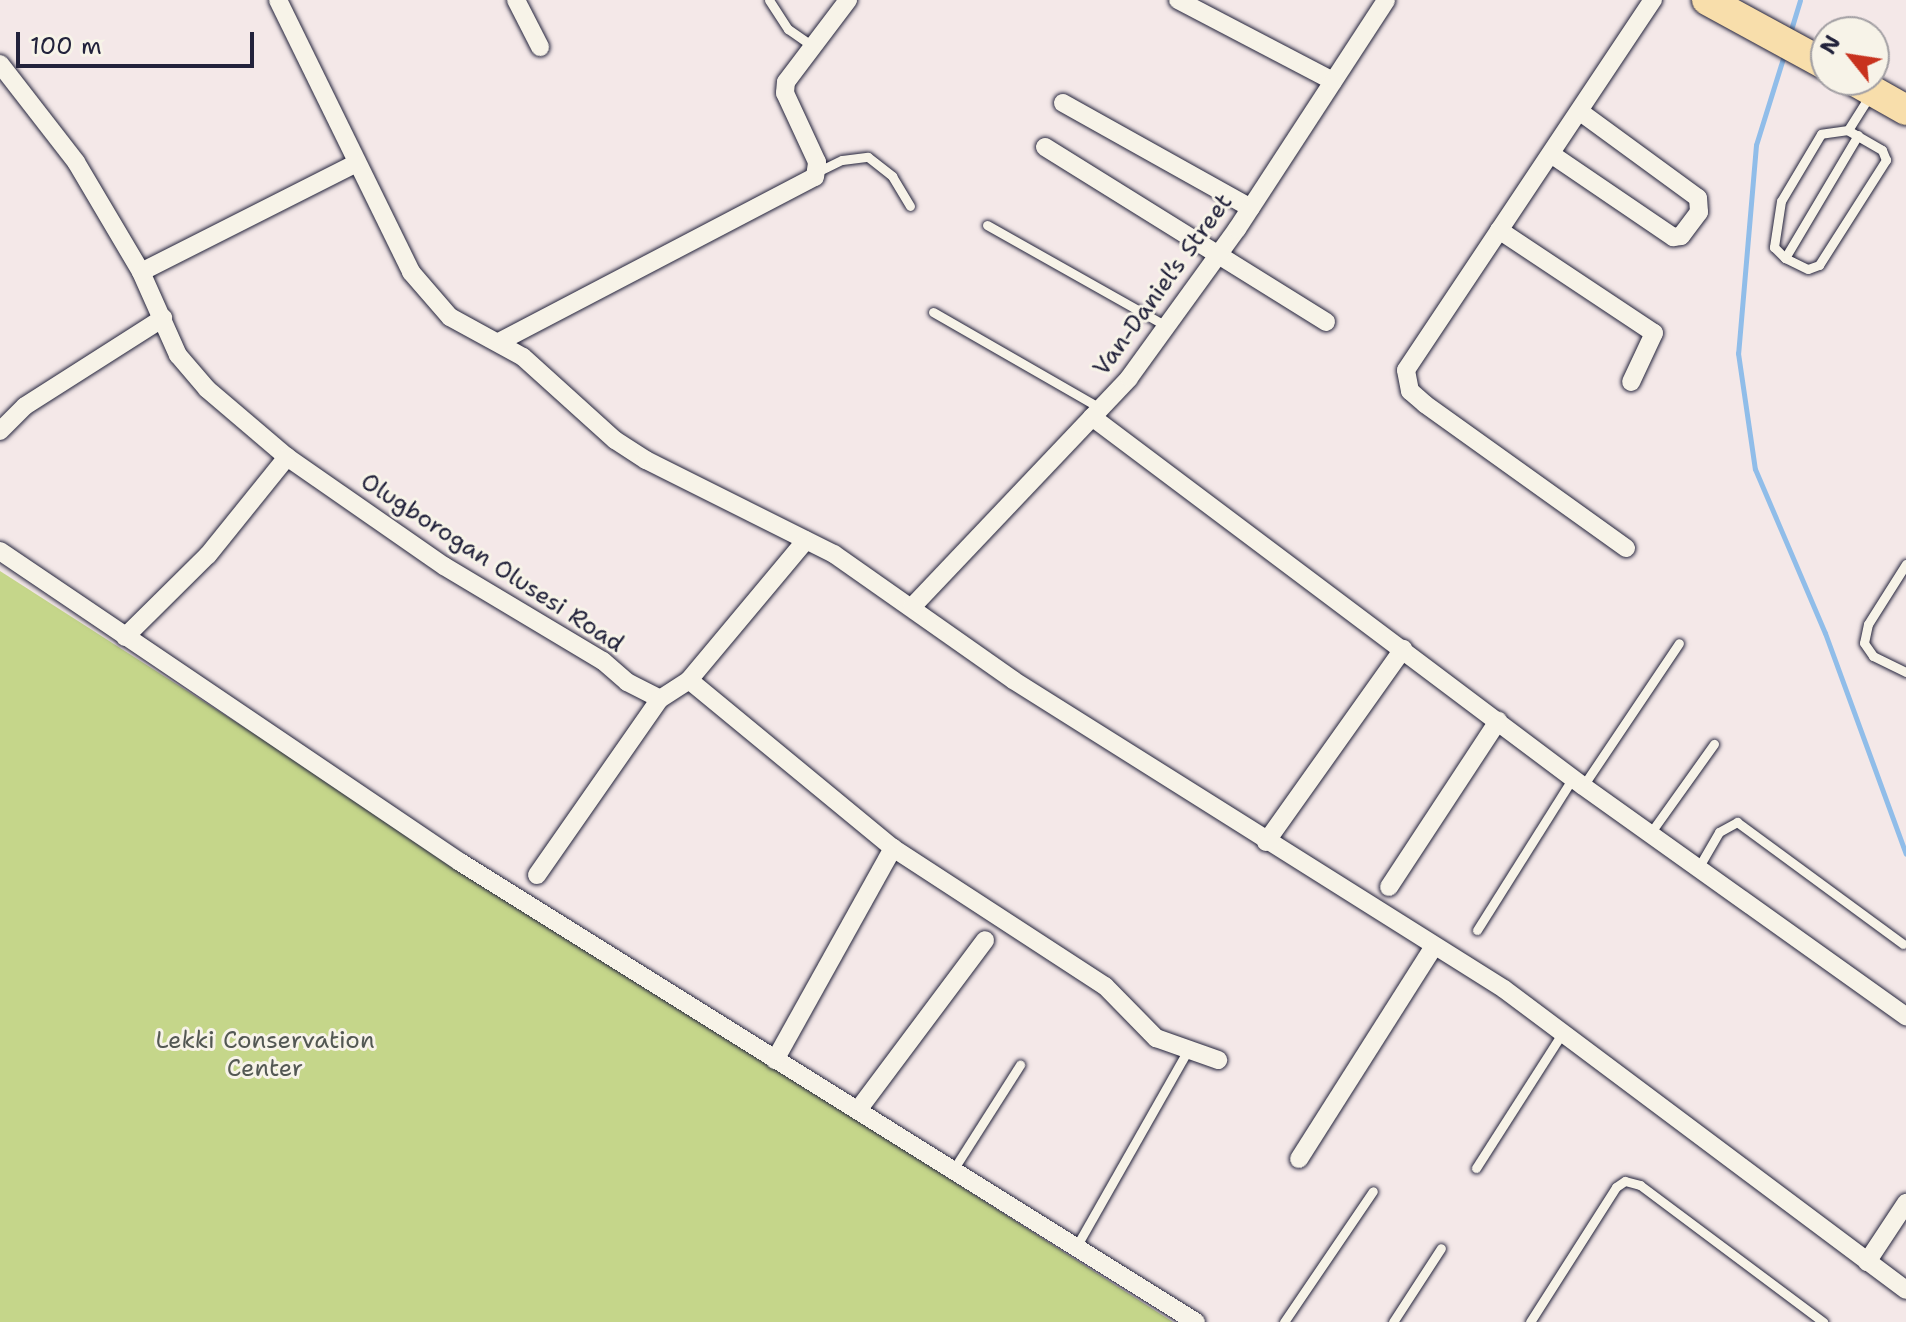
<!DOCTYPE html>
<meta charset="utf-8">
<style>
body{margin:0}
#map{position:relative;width:1906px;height:1322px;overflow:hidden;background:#f4e8e8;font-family:"Shantell Sans",sans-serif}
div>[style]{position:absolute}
.green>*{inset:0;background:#c5d68a}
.stream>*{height:5px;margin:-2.5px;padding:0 2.5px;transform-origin:2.5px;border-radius:2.5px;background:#90bde9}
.roads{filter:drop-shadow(0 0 2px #22223b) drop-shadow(0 0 2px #22223b)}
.lane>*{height:9px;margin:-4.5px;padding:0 4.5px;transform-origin:4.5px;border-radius:4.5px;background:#f7f3e8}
.street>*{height:18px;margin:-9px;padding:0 9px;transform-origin:9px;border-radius:9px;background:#f7f3e8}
.primary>*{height:30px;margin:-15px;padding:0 15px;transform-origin:15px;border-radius:15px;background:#f8deab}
span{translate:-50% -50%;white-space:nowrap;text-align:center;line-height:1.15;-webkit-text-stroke:6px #f7f3e8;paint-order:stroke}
.street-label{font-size:24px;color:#22223b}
.park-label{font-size:24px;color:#535853}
.north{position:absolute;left:1810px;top:16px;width:80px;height:80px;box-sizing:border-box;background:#f7f3e8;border:2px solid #a29fa3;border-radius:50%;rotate:300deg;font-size:22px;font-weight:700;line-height:32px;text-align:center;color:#22223b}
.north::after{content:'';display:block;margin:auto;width:28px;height:36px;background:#c8321e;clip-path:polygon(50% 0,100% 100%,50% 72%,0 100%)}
.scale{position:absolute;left:16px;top:32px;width:238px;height:36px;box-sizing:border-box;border:4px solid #22223b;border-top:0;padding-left:10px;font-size:24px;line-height:28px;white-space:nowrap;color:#22223b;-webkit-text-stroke:6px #f7f3e8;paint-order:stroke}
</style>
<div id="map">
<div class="green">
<i style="clip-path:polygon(0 571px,1173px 1322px,0 1322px)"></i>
</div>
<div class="stream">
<i style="left:1790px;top:33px;width:34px;rotate:-73deg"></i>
<i style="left:1784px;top:55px;width:94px;rotate:107.3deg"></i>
<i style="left:1756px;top:145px;width:209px;rotate:94.9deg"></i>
<i style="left:1738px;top:353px;width:117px;rotate:81.7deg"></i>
<i style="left:1755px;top:469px;width:178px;rotate:66.9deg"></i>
<i style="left:1825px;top:633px;width:235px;rotate:69.9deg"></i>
</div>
<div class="roads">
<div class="lane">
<i style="left:769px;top:0;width:35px;rotate:57deg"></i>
<i style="left:788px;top:29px;width:28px;rotate:35deg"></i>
<i style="left:1848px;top:130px;width:27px;rotate:172deg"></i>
<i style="left:1821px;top:134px;width:78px;rotate:120.8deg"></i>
<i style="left:1781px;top:201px;width:47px;rotate:98.7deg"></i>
<i style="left:1774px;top:247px;width:16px;rotate:45deg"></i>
<i style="left:1785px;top:258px;width:143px;rotate:-59.3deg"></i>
<i style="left:819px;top:171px;width:25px;rotate:-26deg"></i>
<i style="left:842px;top:160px;width:26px;rotate:-7deg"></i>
<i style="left:868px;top:157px;width:31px;rotate:38deg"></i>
<i style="left:892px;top:176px;width:35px;rotate:59deg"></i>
<i style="left:987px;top:225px;width:208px;rotate:29.4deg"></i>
<i style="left:1785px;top:258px;width:25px;rotate:26deg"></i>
<i style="left:1808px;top:269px;width:12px;rotate:-20deg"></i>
<i style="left:1819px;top:265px;width:125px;rotate:-57.5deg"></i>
<i style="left:1886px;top:160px;width:11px;rotate:-112deg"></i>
<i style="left:1882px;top:150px;width:39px;rotate:-150deg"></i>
<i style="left:1848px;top:130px;width:41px;rotate:-57.8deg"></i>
<i style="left:933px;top:312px;width:193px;rotate:29.9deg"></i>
<i style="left:1906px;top:564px;width:71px;rotate:122.3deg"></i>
<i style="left:1868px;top:624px;width:19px;rotate:102deg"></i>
<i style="left:1864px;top:643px;width:16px;rotate:55deg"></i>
<i style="left:1873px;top:656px;width:37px;rotate:26deg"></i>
<i style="left:1583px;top:786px;width:172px;rotate:-56.1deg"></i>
<i style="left:1649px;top:835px;width:112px;rotate:-54.5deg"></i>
<i style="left:1697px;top:870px;width:44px;rotate:-59.9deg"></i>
<i style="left:1719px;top:832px;width:21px;rotate:-29deg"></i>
<i style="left:1737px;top:822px;width:206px;rotate:36.3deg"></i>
<i style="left:1477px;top:930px;width:178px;rotate:-57.8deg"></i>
<i style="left:1476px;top:1168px;width:158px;rotate:-57.4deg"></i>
<i style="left:953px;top:1170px;width:125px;rotate:-57.5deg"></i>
<i style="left:1076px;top:1247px;width:223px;rotate:-60.4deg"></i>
<i style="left:1284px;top:1322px;width:158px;rotate:-55.8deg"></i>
<i style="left:1393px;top:1322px;width:88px;rotate:-57deg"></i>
<i style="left:1530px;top:1322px;width:160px;rotate:-57.5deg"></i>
<i style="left:1616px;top:1187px;width:11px;rotate:-34deg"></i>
<i style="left:1625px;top:1181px;width:16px;rotate:15deg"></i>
<i style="left:1640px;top:1185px;width:229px;rotate:36.8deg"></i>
</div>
<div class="street">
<i style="left:278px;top:0;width:303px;rotate:63.9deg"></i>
<i style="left:411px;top:272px;width:60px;rotate:49.1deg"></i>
<i style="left:450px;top:317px;width:83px;rotate:28.7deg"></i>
<i style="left:523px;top:357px;width:124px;rotate:42.1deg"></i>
<i style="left:615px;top:440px;width:37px;rotate:33deg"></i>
<i style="left:646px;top:460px;width:210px;rotate:26.6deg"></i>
<i style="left:834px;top:554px;width:219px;rotate:35.1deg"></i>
<i style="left:1013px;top:680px;width:580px;rotate:32.18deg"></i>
<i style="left:1504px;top:989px;width:502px;rotate:36.82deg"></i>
<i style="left:516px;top:0;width:53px;rotate:62.9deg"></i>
<i style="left:1178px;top:0;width:175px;rotate:27.6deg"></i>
<i style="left:0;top:64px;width:124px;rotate:52.2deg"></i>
<i style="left:76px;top:162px;width:128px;rotate:59.4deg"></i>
<i style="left:141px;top:272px;width:91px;rotate:66deg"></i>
<i style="left:178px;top:355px;width:45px;rotate:49.5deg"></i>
<i style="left:207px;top:389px;width:105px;rotate:40.4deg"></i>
<i style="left:287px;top:457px;width:191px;rotate:34.8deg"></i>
<i style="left:444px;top:566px;width:185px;rotate:30.9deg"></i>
<i style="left:603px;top:661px;width:32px;rotate:41deg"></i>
<i style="left:627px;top:682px;width:37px;rotate:27deg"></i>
<i style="left:660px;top:699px;width:35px;rotate:-33deg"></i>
<i style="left:689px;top:680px;width:182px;rotate:-50.1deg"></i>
<i style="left:1063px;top:103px;width:215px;rotate:29.2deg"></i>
<i style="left:1045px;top:147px;width:331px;rotate:31.9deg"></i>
<i style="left:1551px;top:154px;width:148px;rotate:34.2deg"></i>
<i style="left:1673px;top:237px;width:8px;rotate:-7deg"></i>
<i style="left:1681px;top:236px;width:30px;rotate:-53deg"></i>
<i style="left:1699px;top:212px;width:14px;rotate:-94deg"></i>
<i style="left:1698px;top:198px;width:147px;rotate:-143.8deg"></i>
<i style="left:1499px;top:230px;width:186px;rotate:33.6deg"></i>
<i style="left:1654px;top:333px;width:54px;rotate:115.1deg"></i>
<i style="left:141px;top:272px;width:240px;rotate:-26.8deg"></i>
<i style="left:499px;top:342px;width:356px;rotate:-27.6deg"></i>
<i style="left:815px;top:177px;width:15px;rotate:-82deg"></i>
<i style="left:817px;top:162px;width:76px;rotate:-114.9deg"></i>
<i style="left:785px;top:93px;width:11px;rotate:-85deg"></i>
<i style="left:786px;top:82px;width:103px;rotate:-52.9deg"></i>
<i style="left:1092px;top:417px;width:614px;rotate:36.93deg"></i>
<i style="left:1583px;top:786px;width:397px;rotate:35.5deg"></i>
<i style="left:0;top:431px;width:35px;rotate:-45deg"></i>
<i style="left:25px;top:406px;width:164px;rotate:-32.5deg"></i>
<i style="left:1626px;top:548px;width:247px;rotate:-144.4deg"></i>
<i style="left:1425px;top:404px;width:20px;rotate:-139deg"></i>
<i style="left:1410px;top:391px;width:21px;rotate:-101deg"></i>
<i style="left:1406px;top:370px;width:445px;rotate:-56.3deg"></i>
<i style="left:0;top:551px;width:555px;rotate:34.06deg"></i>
<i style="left:460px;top:862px;width:868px;rotate:32.01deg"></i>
<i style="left:912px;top:607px;width:315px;rotate:-46.5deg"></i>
<i style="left:1129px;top:378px;width:184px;rotate:-54.1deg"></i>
<i style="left:1237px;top:229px;width:273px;rotate:-56.9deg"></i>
<i style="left:125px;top:637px;width:117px;rotate:-44.7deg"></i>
<i style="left:208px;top:555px;width:126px;rotate:-51.1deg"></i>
<i style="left:689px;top:680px;width:264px;rotate:39.5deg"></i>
<i style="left:1266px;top:842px;width:237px;rotate:-54.6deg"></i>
<i style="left:537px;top:875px;width:215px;rotate:-55.1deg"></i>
<i style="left:1389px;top:887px;width:199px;rotate:-56.7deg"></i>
<i style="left:775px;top:1060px;width:243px;rotate:-60.9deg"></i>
<i style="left:893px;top:848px;width:253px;rotate:33.1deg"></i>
<i style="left:1105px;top:986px;width:73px;rotate:45.6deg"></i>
<i style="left:1156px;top:1038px;width:66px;rotate:19.5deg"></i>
<i style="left:858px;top:1110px;width:212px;rotate:-53.2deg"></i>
<i style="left:1299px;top:1159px;width:252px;rotate:-57.6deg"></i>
<i style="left:1867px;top:1262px;width:71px;rotate:-56.5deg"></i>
</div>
<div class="primary">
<i style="left:1707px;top:0;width:136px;rotate:28.6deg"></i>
<i style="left:1853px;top:80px;width:61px;rotate:29.5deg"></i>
</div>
</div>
<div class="street-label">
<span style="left:1163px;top:285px;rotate:-54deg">Van-Daniel’s Street</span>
<span style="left:492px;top:563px;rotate:33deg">Olugborogan Olusesi Road</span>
</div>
<div class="park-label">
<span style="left:265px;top:1055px">Lekki Conservation<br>Center</span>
</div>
<div class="north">N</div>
<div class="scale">100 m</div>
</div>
